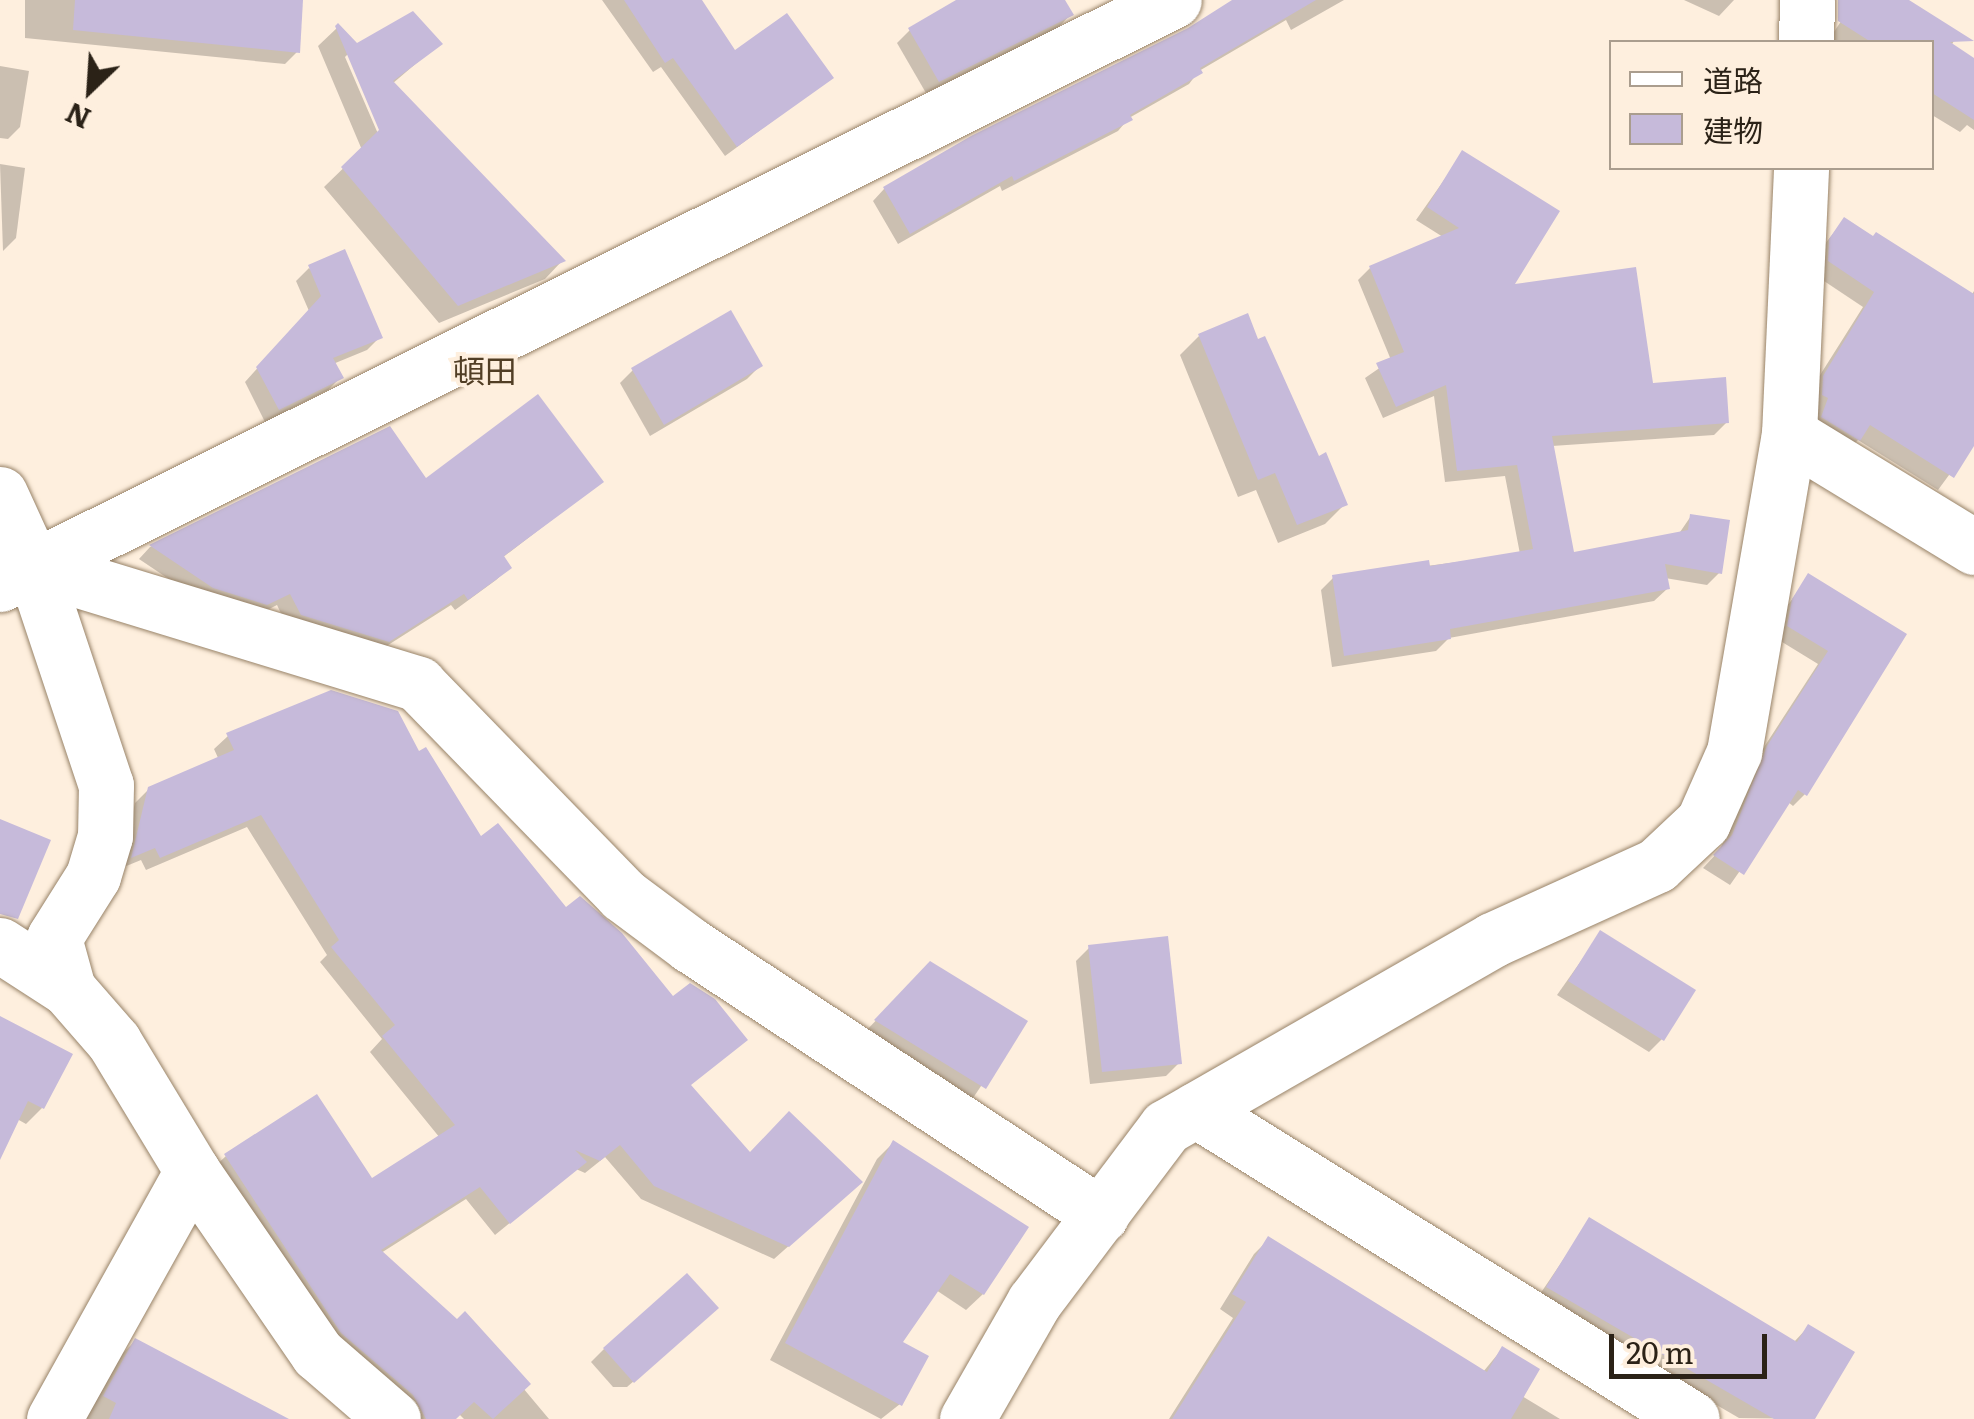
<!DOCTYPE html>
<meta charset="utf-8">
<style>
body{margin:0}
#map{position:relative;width:1974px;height:1419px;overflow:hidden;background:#feefde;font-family:Literata,"Noto Sans JP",serif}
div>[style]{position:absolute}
.shadow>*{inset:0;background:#0003}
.building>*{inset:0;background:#c6bada}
.roads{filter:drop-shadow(0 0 2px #988368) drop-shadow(0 0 2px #988368)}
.minor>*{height:55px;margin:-27.5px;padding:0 27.5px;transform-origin:27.5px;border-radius:27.5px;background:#fff}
.tertiary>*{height:55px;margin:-27.5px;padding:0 27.5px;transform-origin:27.5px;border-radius:27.5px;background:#fff}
span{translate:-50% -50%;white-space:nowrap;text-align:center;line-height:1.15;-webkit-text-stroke:8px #feefde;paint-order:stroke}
.quarter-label{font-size:32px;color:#513e25}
.legend{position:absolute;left:1609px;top:40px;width:325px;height:130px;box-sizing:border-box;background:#feefde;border:2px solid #aa9d8e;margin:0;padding:12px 18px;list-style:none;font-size:30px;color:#2b2217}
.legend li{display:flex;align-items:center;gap:20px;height:50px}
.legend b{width:50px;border:2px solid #aa9d8e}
.north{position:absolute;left:40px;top:40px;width:100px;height:100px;-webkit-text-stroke:8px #feefde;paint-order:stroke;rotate:205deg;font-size:28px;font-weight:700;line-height:40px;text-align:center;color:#2b2217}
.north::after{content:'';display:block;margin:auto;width:35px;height:45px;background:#2b2217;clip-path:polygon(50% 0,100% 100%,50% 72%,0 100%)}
.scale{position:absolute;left:1609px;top:1334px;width:158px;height:45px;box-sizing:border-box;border:5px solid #2b2217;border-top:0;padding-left:12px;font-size:30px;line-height:35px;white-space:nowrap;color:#2b2217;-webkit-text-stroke:8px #feefde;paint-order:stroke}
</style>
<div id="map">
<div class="shadow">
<i style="clip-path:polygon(25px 0,300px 0,297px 52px,285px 64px,25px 38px)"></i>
<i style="clip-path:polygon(602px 0,699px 0,734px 54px,831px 78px,725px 156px,661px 67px,653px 72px)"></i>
<i style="clip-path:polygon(960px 0,1062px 0,1070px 15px,1058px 28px,926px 93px,897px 43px,910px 30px)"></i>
<i style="clip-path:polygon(1239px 0,1344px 0,1291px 30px,1286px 20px,1199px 71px,1189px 84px,1129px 118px,1118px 131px,1002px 191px,1000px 186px,898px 244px,873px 201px,884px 189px,1107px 76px)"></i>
<i style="clip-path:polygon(1684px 0,1734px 0,1719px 16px)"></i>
<i style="clip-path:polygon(1855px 0,1905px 0,1958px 34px,1951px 46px,1974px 61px,1974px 130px,1967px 125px,1960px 132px,1932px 115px,1932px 42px,1837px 42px,1830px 38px)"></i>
<i style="clip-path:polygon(evenodd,338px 27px,357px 47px,440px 43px,392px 84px,562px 261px,545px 279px,439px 323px,324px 187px,362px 150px,318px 46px,338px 27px,349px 53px,386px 141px,382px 143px,345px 57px,349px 53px)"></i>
<i style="clip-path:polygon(0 66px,29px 71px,20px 127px,8px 139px,0 138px)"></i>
<i style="clip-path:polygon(1463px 153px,1510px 287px,1651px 385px,1727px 422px,1714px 435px,1552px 446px,1572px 555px,1678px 535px,1691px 516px,1720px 572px,1707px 585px,1665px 578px,1667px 589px,1654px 601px,1449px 638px,1436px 651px,1332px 667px,1321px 590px,1333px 578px,1520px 554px,1505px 476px,1445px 482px,1434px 396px,1383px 418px,1365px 378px,1391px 360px,1358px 280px,1370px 268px,1443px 237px,1416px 220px)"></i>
<i style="clip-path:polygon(0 164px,25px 168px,16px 238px,3px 251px)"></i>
<i style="clip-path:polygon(1844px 220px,1971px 296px,1974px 291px,1974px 441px,1938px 490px,1858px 440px,1845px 453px,1809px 431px,1810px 391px,1863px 307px,1815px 275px,1816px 255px)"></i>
<i style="clip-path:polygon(309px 268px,380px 337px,367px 350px,333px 364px,341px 377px,328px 390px,265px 422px,245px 382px,309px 311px,296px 281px)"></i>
<i style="clip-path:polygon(1199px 336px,1318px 459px,1345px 504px,1325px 524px,1278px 543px,1256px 490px,1238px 497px,1180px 355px)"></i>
<i style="clip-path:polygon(760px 366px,747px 379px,650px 436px,620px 383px,633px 370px)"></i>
<i style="clip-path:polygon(389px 430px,425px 481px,601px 482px,502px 558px,509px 568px,496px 580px,455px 610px,451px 605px,374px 654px,288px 628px,277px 605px,253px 617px,200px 600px,139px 559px,150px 547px)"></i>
<i style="clip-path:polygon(1809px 577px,1904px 635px,1805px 794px,1793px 806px,1788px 802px,1730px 885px,1703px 868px,1720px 850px,1755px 761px,1818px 664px,1777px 639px,1781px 614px)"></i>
<i style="clip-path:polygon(228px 736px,418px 755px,481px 840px,749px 1156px,846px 1195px,774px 1259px,641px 1199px,605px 1157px,585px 1173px,576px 1169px,495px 1235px,466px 1199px,381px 1253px,523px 1388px,549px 1419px,464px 1419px,459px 1414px,454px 1419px,407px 1419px,328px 1347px,212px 1169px,226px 1156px,371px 1181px,440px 1138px,370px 1052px,382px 1039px,320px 962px,327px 955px,247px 827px,146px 870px,141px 860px,119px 869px,135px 803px,149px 789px,219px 760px,214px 749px)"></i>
<i style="clip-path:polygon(1600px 934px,1662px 1039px,1649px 1052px,1557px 995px)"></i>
<i style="clip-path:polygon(1089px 948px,1179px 1063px,1166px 1076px,1090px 1084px,1076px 961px)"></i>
<i style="clip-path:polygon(930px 964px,1024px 1022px,971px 1101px,863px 1034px)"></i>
<i style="clip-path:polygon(0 1019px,42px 1108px,26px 1124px,17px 1119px,0 1154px)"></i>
<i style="clip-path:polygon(893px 1143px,983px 1294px,966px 1310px,936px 1290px,900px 1343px,900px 1404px,881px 1419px,770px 1360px,877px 1159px)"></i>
<i style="clip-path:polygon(1590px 1220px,1794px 1342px,1808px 1327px,1813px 1419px,1739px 1418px,1536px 1300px)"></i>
<i style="clip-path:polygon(1268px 1240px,1483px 1372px,1502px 1349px,1522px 1396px,1560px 1419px,1169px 1419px,1233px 1318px,1220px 1309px,1254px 1254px)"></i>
<i style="clip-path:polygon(703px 1321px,627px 1387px,613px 1387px,591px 1362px,604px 1349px)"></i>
<i style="clip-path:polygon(135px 1341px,269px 1419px,85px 1419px,119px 1357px)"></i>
</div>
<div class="building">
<i style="clip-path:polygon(75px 0,303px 0,300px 53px,73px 30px)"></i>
<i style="clip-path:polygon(624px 0,702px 0,735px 50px,787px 13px,834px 78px,737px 147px,673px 58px,665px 63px)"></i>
<i style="clip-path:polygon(956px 0,1065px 0,1074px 15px,939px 82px,908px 28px)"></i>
<i style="clip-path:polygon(1232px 0,1316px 0,1200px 68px,1203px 73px,1130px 115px,1133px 120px,1014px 181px,1012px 176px,910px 234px,883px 187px,971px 136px,1188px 28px)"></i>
<i style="clip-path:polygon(1838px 0,1909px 0,1974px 41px,1950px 42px,1974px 58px,1974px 120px,1932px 93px,1932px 42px,1871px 42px,1838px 21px)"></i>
<i style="clip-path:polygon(413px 11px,443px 44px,393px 81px,566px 261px,458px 306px,341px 167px,379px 130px,335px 26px,338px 23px,357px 43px)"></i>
<i style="clip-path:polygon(1462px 150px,1560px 211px,1515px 284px,1636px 267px,1653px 383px,1726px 377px,1729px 423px,1552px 436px,1574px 552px,1688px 530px,1690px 514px,1730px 520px,1722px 574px,1665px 564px,1670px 589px,1450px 629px,1451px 639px,1344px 656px,1332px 575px,1429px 560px,1430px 566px,1533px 549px,1517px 465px,1457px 471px,1446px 385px,1396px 407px,1376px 363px,1404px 352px,1369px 266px,1459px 228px,1427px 207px)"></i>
<i style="clip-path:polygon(1844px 217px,1873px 236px,1876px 232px,1974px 294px,1974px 446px,1954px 478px,1870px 425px,1860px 441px,1821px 417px,1828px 398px,1822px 395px,1823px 376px,1874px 292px,1828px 261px,1829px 239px)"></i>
<i style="clip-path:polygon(345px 249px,383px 338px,333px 358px,344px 378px,279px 410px,256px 367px,321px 296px,308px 265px)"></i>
<i style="clip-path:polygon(731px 310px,763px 366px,664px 425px,631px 368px)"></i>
<i style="clip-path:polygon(1248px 313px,1258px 339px,1265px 336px,1319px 456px,1326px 452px,1348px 505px,1297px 525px,1275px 473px,1258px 480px,1198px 334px)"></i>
<i style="clip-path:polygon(538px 394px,604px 482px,504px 556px,512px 568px,468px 600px,464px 594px,389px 642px,301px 615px,290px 594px,267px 605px,213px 588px,149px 545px,390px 426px,426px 478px)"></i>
<i style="clip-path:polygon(1808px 573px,1907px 634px,1807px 796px,1798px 790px,1744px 875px,1713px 855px,1732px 835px,1767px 746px,1828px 651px,1787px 626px,1792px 599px)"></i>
<i style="clip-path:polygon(331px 690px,398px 711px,419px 751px,426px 747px,481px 836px,498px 823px,566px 907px,580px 896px,622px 933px,673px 996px,690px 983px,715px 999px,748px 1040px,691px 1085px,750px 1152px,789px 1111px,863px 1182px,789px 1247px,654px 1186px,620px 1145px,600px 1161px,575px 1150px,587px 1162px,510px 1224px,480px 1187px,381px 1250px,457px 1319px,465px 1311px,531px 1384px,493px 1419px,474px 1402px,456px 1419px,426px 1419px,413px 1395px,341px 1333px,224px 1154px,317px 1094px,372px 1178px,455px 1125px,382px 1036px,395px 1025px,331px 947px,339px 940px,261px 815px,160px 858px,155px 848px,131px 858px,148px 787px,234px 750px,226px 733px)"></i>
<i style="clip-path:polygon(0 819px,51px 840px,18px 919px,0 914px)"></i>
<i style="clip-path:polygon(1600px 930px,1696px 990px,1664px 1041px,1568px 981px)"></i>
<i style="clip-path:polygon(1168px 936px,1182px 1064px,1102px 1072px,1088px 945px)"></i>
<i style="clip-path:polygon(930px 961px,1028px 1021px,986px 1089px,874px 1020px)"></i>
<i style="clip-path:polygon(0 1016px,73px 1054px,44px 1109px,28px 1101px,0 1160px)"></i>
<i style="clip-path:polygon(893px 1140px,1029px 1227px,984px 1295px,950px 1274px,903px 1342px,929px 1356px,902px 1406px,785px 1343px)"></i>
<i style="clip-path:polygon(1589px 1217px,1797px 1342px,1808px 1324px,1855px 1352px,1815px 1419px,1774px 1419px,1546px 1287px)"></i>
<i style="clip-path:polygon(1268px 1236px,1487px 1372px,1502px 1346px,1540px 1369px,1511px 1419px,1172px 1419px,1246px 1302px,1232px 1294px)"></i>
<i style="clip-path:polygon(687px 1273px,719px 1308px,634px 1383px,603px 1348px)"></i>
<i style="clip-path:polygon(135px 1338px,289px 1419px,109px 1419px,116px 1403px,103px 1396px)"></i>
</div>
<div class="roads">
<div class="minor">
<i style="left:1806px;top:42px;width:42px;rotate:-88.6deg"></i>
<i style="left:1789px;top:434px;width:217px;rotate:31.4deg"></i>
<i style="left:0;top:494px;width:79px;rotate:65.4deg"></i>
<i style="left:33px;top:566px;width:231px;rotate:71.6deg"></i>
<i style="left:106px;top:785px;width:51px;rotate:91.1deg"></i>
<i style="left:105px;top:836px;width:42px;rotate:106.7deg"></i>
<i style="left:93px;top:876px;width:73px;rotate:122.2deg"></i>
<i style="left:54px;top:938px;width:53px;rotate:74.6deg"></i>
<i style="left:33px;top:566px;width:403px;rotate:17deg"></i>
<i style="left:418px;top:684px;width:294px;rotate:45.8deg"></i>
<i style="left:623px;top:895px;width:84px;rotate:36.7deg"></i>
<i style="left:690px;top:945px;width:492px;rotate:33.3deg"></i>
<i style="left:0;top:945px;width:81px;rotate:32.9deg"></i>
<i style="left:68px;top:989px;width:70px;rotate:49deg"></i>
<i style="left:114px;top:1042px;width:151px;rotate:58.8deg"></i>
<i style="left:192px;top:1171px;width:222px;rotate:55.5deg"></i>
<i style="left:318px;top:1354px;width:99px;rotate:40.9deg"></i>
<i style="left:1196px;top:1110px;width:584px;rotate:31.92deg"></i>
<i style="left:54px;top:1419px;width:284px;rotate:-60.9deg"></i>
<i style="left:967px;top:1419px;width:135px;rotate:-60.2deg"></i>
<i style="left:1034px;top:1302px;width:219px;rotate:-53deg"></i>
<i style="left:1166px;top:1127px;width:376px;rotate:-29.8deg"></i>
<i style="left:1492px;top:940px;width:181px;rotate:-24.4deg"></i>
<i style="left:1657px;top:865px;width:63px;rotate:-43.1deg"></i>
<i style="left:1703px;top:822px;width:77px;rotate:-66.1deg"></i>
<i style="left:1734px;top:752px;width:323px;rotate:-80.2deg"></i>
<i style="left:1789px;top:434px;width:266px;rotate:-87.4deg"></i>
</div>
<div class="tertiary">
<i style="left:0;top:584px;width:1311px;rotate:-26.45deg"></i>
</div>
</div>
<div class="quarter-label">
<span style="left:485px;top:369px">頓田</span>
</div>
<ul class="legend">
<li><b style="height:12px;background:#fff"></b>道路</li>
<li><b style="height:28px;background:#c6bada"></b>建物</li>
</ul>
<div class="north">N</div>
<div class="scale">20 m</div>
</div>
